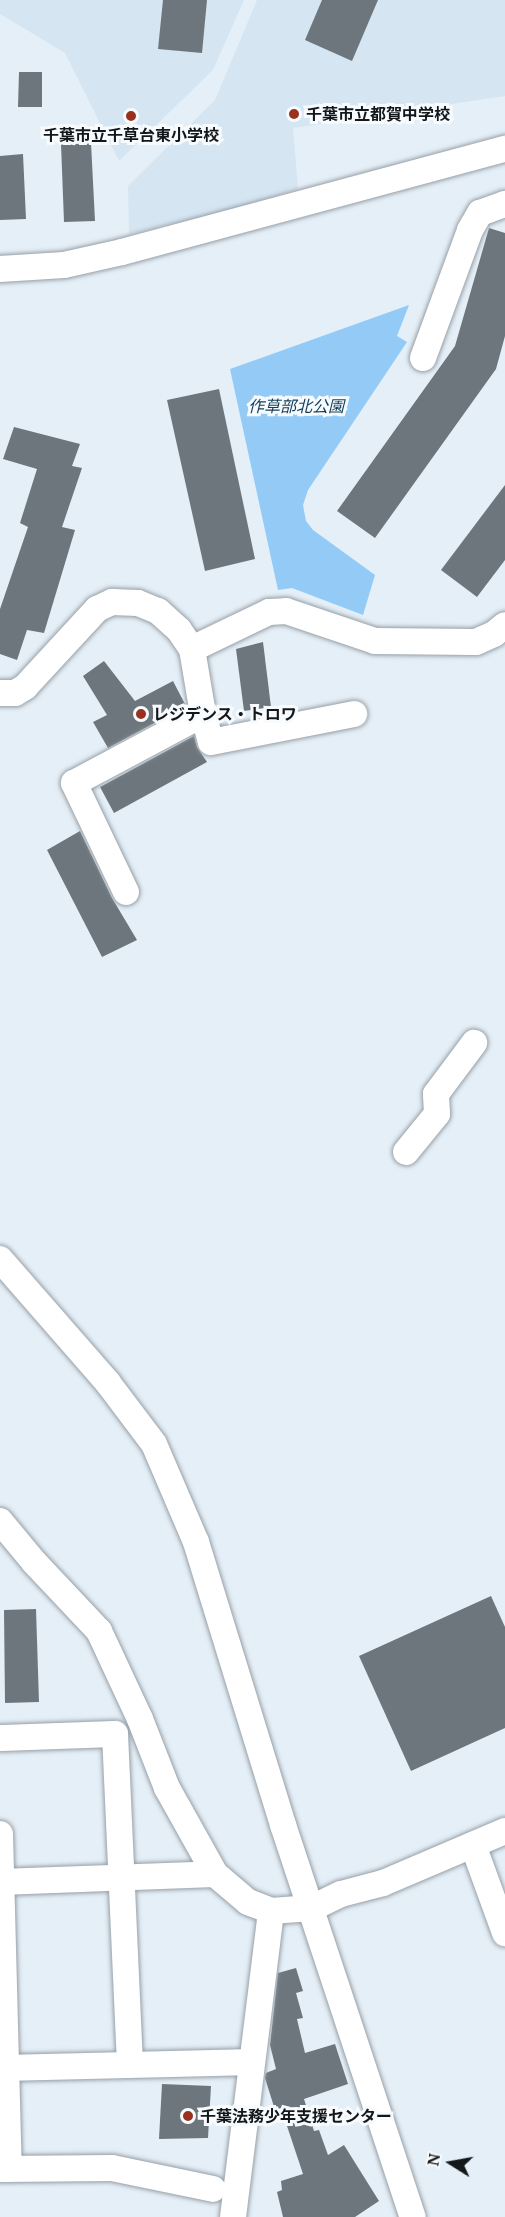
<!DOCTYPE html>
<meta charset="utf-8">
<style>
body{margin:0}
#map{position:relative;width:505px;height:2217px;overflow:hidden;background:#e5eff7;font-family:"PT Serif","Noto Sans JP",serif}
div>[style]{position:absolute}
.built>*{inset:0;background:#d5e5f2}
.green>*{inset:0;background:#93cbf6}
.building>*{inset:0;background:#6d767d}
.roads{filter:drop-shadow(0 0 2px #97a0a7) drop-shadow(0 0 2px #97a0a7)}
.minor>*{height:26px;margin:-13px;padding:0 13px;transform-origin:13px;border-radius:13px;background:#fff}
.dots>*{width:16px;height:16px;translate:-50% -50%;box-sizing:border-box;border:3px solid #f7fbfe;border-radius:50%}
span{translate:-50% -50%;white-space:nowrap;text-align:center;line-height:1.15;-webkit-text-stroke:6px #f7fbfe;paint-order:stroke}
.poi-label{font-size:16px;color:#131719;font-weight:700}
.left{translate:0 -50%;text-align:left}
.park-label{font-size:16px;color:#103c59;font-style:italic}
.north{position:absolute;left:421px;top:2133px;width:60px;height:60px;-webkit-text-stroke:4px #f7fbfe;paint-order:stroke;rotate:281deg;font-size:16px;font-weight:700;line-height:24px;text-align:center;color:#131719}
.north::after{content:'';display:block;margin:auto;width:21px;height:27px;background:#131719;clip-path:polygon(50% 0,100% 100%,50% 72%,0 100%)}
</style>
<div id="map">
<div class="built">
<i style="clip-path:polygon(0 0,244px 0,213px 70px,119px 161px,65px 53px,0 14px)"></i>
<i style="clip-path:polygon(257px 0,505px 0,505px 96px,293px 128px,298px 189px,233px 209px,129px 234px,128px 186px,215px 100px)"></i>
</div>
<div class="green">
<i style="clip-path:polygon(409px 305px,397px 336px,407px 342px,308px 490px,303px 505px,306px 521px,313px 530px,375px 575px,363px 615px,292px 588px,278px 590px,230px 369px)"></i>
</div>
<div class="building">
<i style="clip-path:polygon(163px 0,207px 0,202px 53px,158px 49px)"></i>
<i style="clip-path:polygon(322px 0,378px 0,352px 61px,305px 40px)"></i>
<i style="clip-path:polygon(19px 72px,42px 72px,42px 107px,18px 107px)"></i>
<i style="clip-path:polygon(91px 143px,95px 221px,64px 222px,61px 144px)"></i>
<i style="clip-path:polygon(23px 154px,26px 219px,0 220px,0 156px)"></i>
<i style="clip-path:polygon(489px 228px,505px 233px,505px 336px,496px 369px,375px 538px,337px 511px,455px 346px)"></i>
<i style="clip-path:polygon(219px 389px,255px 559px,205px 571px,167px 400px)"></i>
<i style="clip-path:polygon(14px 427px,80px 444px,72px 466px,82px 468px,62px 527px,75px 530px,44px 633px,27px 630px,17px 660px,0 654px,0 609px,28px 527px,20px 523px,37px 469px,3px 459px)"></i>
<i style="clip-path:polygon(505px 485px,505px 560px,477px 597px,441px 570px)"></i>
<i style="clip-path:polygon(263px 642px,271px 707px,244px 711px,236px 649px)"></i>
<i style="clip-path:polygon(104px 661px,135px 701px,173px 681px,186px 706px,108px 748px,93px 722px,107px 715px,83px 676px)"></i>
<i style="clip-path:polygon(194px 736px,197px 747px,207px 762px,114px 813px,100px 787px)"></i>
<i style="clip-path:polygon(80px 831px,112px 898px,137px 940px,102px 957px,47px 850px)"></i>
<i style="clip-path:polygon(491px 1596px,505px 1627px,505px 1728px,411px 1771px,359px 1656px)"></i>
<i style="clip-path:polygon(36px 1609px,39px 1702px,5px 1703px,4px 1610px)"></i>
<i style="clip-path:polygon(296px 1968px,303px 1991px,296px 1993px,303px 2018px,297px 2019px,305px 2053px,335px 2044px,348px 2084px,304px 2099px,314px 2131px,319px 2130px,328px 2155px,344px 2145px,379px 2201px,355px 2217px,283px 2217px,277px 2192px,282px 2190px,281px 2181px,303px 2174px,281px 2108px,275px 2110px,265px 2078px,266px 2073px,276px 2069px,270px 2045px,278px 1973px)"></i>
<i style="clip-path:polygon(162px 2084px,211px 2086px,208px 2138px,159px 2139px)"></i>
</div>
<div class="roads">
<div class="minor">
<i style="left:0;top:269px;width:64px;rotate:-3.6deg"></i>
<i style="left:64px;top:265px;width:59px;rotate:-12.6deg"></i>
<i style="left:122px;top:252px;width:397px;rotate:-15.1deg"></i>
<i style="left:423px;top:358px;width:136px;rotate:-69.8deg"></i>
<i style="left:470px;top:230px;width:20px;rotate:-60deg"></i>
<i style="left:480px;top:213px;width:27px;rotate:-20deg"></i>
<i style="left:192px;top:649px;width:85px;rotate:-25.7deg"></i>
<i style="left:269px;top:612px;width:17px;rotate:-3deg"></i>
<i style="left:286px;top:611px;width:94px;rotate:18.6deg"></i>
<i style="left:375px;top:641px;width:101px;rotate:0.6deg"></i>
<i style="left:476px;top:642px;width:20px;rotate:-24deg"></i>
<i style="left:494px;top:634px;width:14px;rotate:-39deg"></i>
<i style="left:0;top:693px;width:15px"></i>
<i style="left:15px;top:693px;width:12px;rotate:-31deg"></i>
<i style="left:25px;top:687px;width:106px;rotate:-47.3deg"></i>
<i style="left:97px;top:609px;width:17px;rotate:-25deg"></i>
<i style="left:112px;top:602px;width:26px;rotate:2deg"></i>
<i style="left:138px;top:603px;width:22px;rotate:22deg"></i>
<i style="left:158px;top:611px;width:28px;rotate:42deg"></i>
<i style="left:179px;top:630px;width:23px;rotate:56deg"></i>
<i style="left:192px;top:649px;width:66px;rotate:80.4deg"></i>
<i style="left:203px;top:714px;width:29px;rotate:74deg"></i>
<i style="left:211px;top:742px;width:146px;rotate:-11.1deg"></i>
<i style="left:126px;top:892px;width:121px;rotate:-115.5deg"></i>
<i style="left:74px;top:783px;width:146px;rotate:-28.1deg"></i>
<i style="left:406px;top:1152px;width:49px;rotate:-50.8deg"></i>
<i style="left:437px;top:1114px;width:20px;rotate:-93deg"></i>
<i style="left:436px;top:1094px;width:64px;rotate:-53.3deg"></i>
<i style="left:0;top:1259px;width:164px;rotate:48.9deg"></i>
<i style="left:108px;top:1383px;width:76px;rotate:53deg"></i>
<i style="left:154px;top:1444px;width:107px;rotate:66.8deg"></i>
<i style="left:196px;top:1542px;width:296px;rotate:72.9deg"></i>
<i style="left:283px;top:1825px;width:413px;rotate:71.7deg"></i>
<i style="left:0;top:1521px;width:53px;rotate:50.3deg"></i>
<i style="left:34px;top:1562px;width:95px;rotate:46.7deg"></i>
<i style="left:99px;top:1631px;width:97px;rotate:65deg"></i>
<i style="left:140px;top:1719px;width:74px;rotate:68.6deg"></i>
<i style="left:167px;top:1788px;width:98px;rotate:60.8deg"></i>
<i style="left:0;top:1738px;width:115px;rotate:-2deg"></i>
<i style="left:115px;top:1734px;width:329px;rotate:87.4deg"></i>
<i style="left:0;top:1834px;width:335px;rotate:88.5deg"></i>
<i style="left:473px;top:1845px;width:94px;rotate:70deg"></i>
<i style="left:0;top:1882px;width:215px;rotate:-2.1deg"></i>
<i style="left:215px;top:1874px;width:43px;rotate:40.3deg"></i>
<i style="left:248px;top:1902px;width:25px;rotate:21deg"></i>
<i style="left:271px;top:1911px;width:41px;rotate:-4.2deg"></i>
<i style="left:312px;top:1908px;width:32px;rotate:-26deg"></i>
<i style="left:341px;top:1894px;width:43px;rotate:-14.7deg"></i>
<i style="left:383px;top:1883px;width:133px;rotate:-23.1deg"></i>
<i style="left:6px;top:2068px;width:246px;rotate:-1.4deg"></i>
<i style="left:0;top:2169px;width:112px;rotate:-0.5deg"></i>
<i style="left:112px;top:2168px;width:103px;rotate:11.7deg"></i>
<i style="left:233px;top:2217px;width:308px;rotate:-82.9deg"></i>
</div>
</div>
<div class="dots">
<i style="left:294px;top:114px;background:#9a301e"></i>
<i style="left:131px;top:116px;background:#9a301e"></i>
<i style="left:141px;top:714px;background:#9a301e"></i>
<i style="left:188px;top:2116px;background:#9a301e"></i>
</div>
<div class="poi-label">
<span class="left" style="left:306px;top:114px">千葉市立都賀中学校</span>
<span style="left:131px;top:135px">千葉市立千草台東小学校</span>
<span class="left" style="left:153px;top:714px">レジデンス・トロワ</span>
<span class="left" style="left:200px;top:2116px">千葉法務少年支援センター</span>
</div>
<div class="park-label">
<span style="left:296px;top:406px">作草部北公園</span>
</div>
<div class="north">N</div>
</div>
